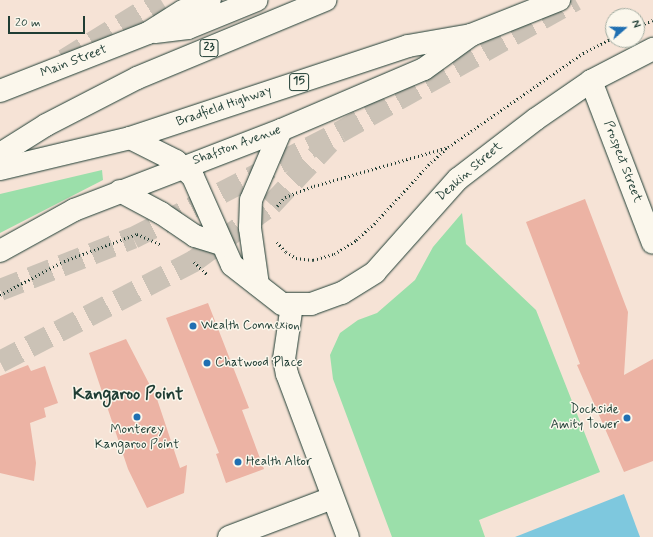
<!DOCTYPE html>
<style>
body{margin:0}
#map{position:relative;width:653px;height:537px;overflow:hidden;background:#f6e3d6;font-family:Mynerve,sans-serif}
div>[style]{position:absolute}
.green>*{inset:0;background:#9bdfaa}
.water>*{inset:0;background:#7ec8de}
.building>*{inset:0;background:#ecb3a4}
.highway-tunnel>*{height:22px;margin-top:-11px;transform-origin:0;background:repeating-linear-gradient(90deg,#cbc2b6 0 22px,transparent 0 33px)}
.path>*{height:2.5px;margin-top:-1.25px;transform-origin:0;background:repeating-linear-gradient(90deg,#1f3d34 0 1px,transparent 0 4px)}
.roads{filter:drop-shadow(0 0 1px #1f3d34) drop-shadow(0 0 1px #1f3d34)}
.minor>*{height:22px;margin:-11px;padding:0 11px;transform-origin:11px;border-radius:11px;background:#fbf7ec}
.major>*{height:22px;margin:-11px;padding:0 11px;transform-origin:11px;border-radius:11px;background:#fbf7ec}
.highway>*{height:22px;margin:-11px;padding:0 11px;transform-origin:11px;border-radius:11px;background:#fbf7ec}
.dots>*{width:11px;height:11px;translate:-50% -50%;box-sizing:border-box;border:2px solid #fbf7ec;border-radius:50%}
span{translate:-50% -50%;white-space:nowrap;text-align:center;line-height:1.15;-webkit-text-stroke:3px #fbf7ec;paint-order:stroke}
.shield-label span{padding:1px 3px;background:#fbf7ec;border:1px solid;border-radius:3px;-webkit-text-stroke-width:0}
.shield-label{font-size:12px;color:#1f3d34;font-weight:700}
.street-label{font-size:13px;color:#1f3d34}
.poi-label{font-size:13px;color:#1f3d34}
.left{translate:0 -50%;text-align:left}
.right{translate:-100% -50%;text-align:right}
.district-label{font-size:17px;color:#1f3d34;font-weight:700}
.north{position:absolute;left:605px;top:8px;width:40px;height:40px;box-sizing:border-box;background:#fbf7ec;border:1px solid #a3ada2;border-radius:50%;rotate:70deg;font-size:11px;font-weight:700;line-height:16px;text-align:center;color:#1f3d34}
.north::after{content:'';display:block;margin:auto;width:14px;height:18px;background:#1f6fb2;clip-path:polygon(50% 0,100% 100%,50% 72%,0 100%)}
.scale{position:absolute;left:8px;top:16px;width:77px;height:18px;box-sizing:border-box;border:2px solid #1f3d34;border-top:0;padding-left:5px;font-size:12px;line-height:14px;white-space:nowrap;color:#1f3d34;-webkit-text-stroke:3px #fbf7ec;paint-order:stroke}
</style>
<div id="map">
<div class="green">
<i style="clip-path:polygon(102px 170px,103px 180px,0 233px,0 194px)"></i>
<i style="clip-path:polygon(462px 213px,466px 244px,536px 310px,600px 472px,479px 520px,485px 537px,392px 537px,333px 379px,330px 355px,340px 333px,358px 320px,377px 313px,415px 280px,433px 247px)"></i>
</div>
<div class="water">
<i style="clip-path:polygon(624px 494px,640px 537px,515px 537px)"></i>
</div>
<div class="building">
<i style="clip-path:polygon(585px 199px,628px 312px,624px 375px,653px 359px,653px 461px,624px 472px,577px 365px,580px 364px,526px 222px)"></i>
<i style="clip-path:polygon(208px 303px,249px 408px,242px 410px,264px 469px,226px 483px,216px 454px,219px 453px,166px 318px)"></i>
<i style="clip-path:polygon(126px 339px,157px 399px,180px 468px,187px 465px,184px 493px,147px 508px,128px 469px,89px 353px)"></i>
<i style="clip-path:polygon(28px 365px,31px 371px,45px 366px,58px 403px,44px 408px,46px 417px,30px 423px,36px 463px,34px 481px,0 473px,0 376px)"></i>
</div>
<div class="highway-tunnel">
<i style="left:64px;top:60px;width:114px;rotate:-31.7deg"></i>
<i style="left:0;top:290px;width:143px;rotate:-21.4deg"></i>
<i style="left:133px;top:238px;width:233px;rotate:-27.1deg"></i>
<i style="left:340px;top:132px;width:270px;rotate:-29.3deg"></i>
<i style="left:0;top:362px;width:219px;rotate:-27.5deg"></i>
<i style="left:194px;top:261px;width:95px;rotate:-36deg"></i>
<i style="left:271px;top:205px;width:85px;rotate:-46.9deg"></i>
</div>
<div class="path">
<i style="left:637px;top:27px;width:17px;rotate:-24deg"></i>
<i style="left:277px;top:206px;width:12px;rotate:-48deg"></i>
<i style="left:285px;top:197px;width:31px;rotate:-21deg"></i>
<i style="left:314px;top:186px;width:137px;rotate:-16.1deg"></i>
<i style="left:277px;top:242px;width:13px;rotate:48deg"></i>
<i style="left:286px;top:252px;width:12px;rotate:31deg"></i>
<i style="left:296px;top:258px;width:17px;rotate:7deg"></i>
<i style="left:313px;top:260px;width:22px;rotate:-16deg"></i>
<i style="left:334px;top:254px;width:26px;rotate:-32deg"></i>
<i style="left:356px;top:240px;width:24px;rotate:-42deg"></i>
<i style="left:374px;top:224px;width:80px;rotate:-47.5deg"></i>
<i style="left:428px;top:165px;width:27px;rotate:-42deg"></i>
<i style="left:448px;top:147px;width:165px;rotate:-34.8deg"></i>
<i style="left:583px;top:53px;width:34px;rotate:-27deg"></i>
<i style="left:194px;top:262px;width:19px;rotate:43deg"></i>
<i style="left:0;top:295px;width:72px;rotate:-28deg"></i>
<i style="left:64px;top:261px;width:78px;rotate:-20.3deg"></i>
<i style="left:137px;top:234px;width:27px;rotate:24deg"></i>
</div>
<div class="roads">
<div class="minor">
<i style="left:591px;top:81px;width:173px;rotate:69.1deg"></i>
<i style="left:130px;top:138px;width:51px;rotate:26.6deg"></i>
<i style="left:176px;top:161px;width:23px;rotate:43deg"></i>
<i style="left:193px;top:177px;width:96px;rotate:66.1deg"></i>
<i style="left:232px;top:265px;width:63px;rotate:38deg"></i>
<i style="left:282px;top:304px;width:29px"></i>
<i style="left:311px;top:304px;width:33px;rotate:-20deg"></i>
<i style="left:342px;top:293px;width:39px;rotate:-32deg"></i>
<i style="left:375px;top:272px;width:125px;rotate:-48.3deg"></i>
<i style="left:458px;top:179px;width:98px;rotate:-37.6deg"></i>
<i style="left:536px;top:119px;width:67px;rotate:-34.6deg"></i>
<i style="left:591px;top:81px;width:70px;rotate:-27.3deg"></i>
<i style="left:258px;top:285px;width:58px;rotate:-98deg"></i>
<i style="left:250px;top:228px;width:28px;rotate:-88deg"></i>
<i style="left:251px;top:200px;width:76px;rotate:-66.8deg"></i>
<i style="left:292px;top:305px;width:55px;rotate:98.4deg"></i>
<i style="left:284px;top:359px;width:15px;rotate:79deg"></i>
<i style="left:287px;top:374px;width:174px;rotate:69.5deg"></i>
<i style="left:229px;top:537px;width:110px;rotate:-20.7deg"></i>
</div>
<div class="major">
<i style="left:0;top:154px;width:54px;rotate:-32.2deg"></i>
<i style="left:46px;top:125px;width:102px;rotate:-27.3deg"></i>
<i style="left:137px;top:78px;width:204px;rotate:-22.5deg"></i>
<i style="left:120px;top:191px;width:47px;rotate:28.2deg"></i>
<i style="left:161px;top:213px;width:41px;rotate:34.1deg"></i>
<i style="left:195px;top:236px;width:28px;rotate:17deg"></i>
<i style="left:0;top:251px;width:85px;rotate:-29deg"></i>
<i style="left:74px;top:210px;width:222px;rotate:-21.1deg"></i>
<i style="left:281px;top:130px;width:155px;rotate:-23.1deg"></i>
<i style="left:424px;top:69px;width:58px;rotate:-35.9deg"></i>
</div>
<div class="highway">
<i style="left:155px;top:32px;width:33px;rotate:-7deg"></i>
<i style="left:188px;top:28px;width:74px;rotate:-22.1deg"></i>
<i style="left:0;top:91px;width:159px;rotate:-21.4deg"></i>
<i style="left:148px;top:33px;width:41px;rotate:-32.2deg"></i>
<i style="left:183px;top:11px;width:29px;rotate:-22deg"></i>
<i style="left:0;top:169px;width:134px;rotate:-13.4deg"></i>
<i style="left:130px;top:138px;width:293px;rotate:-18.3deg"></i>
<i style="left:408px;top:46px;width:64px;rotate:-9.9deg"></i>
<i style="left:471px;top:35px;width:95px;rotate:-21.7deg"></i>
</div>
</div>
<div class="dots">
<i style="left:193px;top:326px;background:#1f6fb2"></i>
<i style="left:207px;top:363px;background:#1f6fb2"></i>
<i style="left:137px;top:417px;background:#1f6fb2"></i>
<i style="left:627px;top:418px;background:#1f6fb2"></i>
<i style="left:238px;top:462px;background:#1f6fb2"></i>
</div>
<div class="shield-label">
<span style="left:209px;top:48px">23</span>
<span style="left:299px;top:82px">15</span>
</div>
<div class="street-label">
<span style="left:74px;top:62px;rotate:-21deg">Main Street</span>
<span style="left:224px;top:107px;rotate:-19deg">Bradfield Highway</span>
<span style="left:237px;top:146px;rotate:-20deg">Shafston Avenue</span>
<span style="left:622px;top:162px;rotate:69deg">Prospect Street</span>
<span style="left:470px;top:172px;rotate:-41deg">Deakin Street</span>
</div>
<div class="poi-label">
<span class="left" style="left:201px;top:326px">Wealth Connexion</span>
<span class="left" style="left:215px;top:363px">Chatwood Place</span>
<span class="right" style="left:619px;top:418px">Dockside<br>Amity Tower</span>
<span style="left:137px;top:438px">Monterey<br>Kangaroo Point</span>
<span class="left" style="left:246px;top:462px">Health Altor</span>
</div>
<div class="district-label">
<span style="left:128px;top:395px">Kangaroo Point</span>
</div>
<div class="north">N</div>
<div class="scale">20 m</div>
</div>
